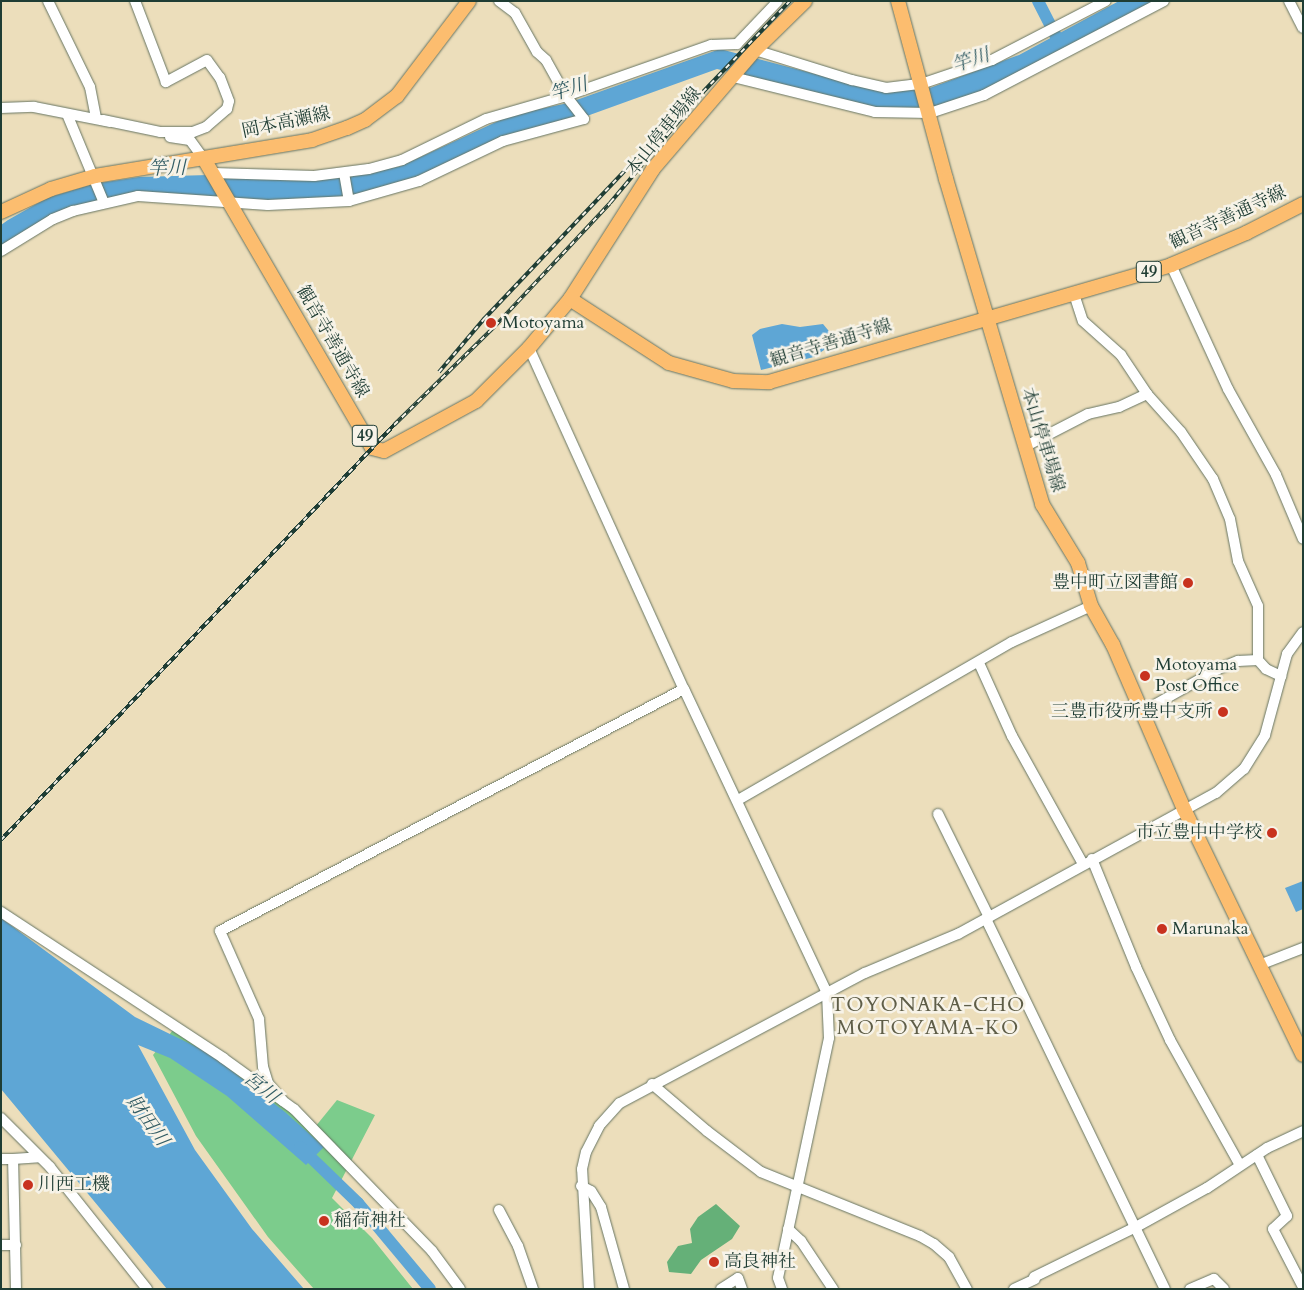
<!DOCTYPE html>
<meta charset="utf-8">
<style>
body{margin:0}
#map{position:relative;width:1304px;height:1290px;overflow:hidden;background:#ecdebb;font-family:Cardo,"Noto Serif JP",serif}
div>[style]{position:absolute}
.green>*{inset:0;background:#7ccc8c}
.forest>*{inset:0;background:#65b078}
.water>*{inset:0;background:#5ea6d5}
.river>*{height:12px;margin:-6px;padding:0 6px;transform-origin:6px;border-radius:6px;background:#5ea6d5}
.roads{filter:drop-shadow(0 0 1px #677563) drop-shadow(0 0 1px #677563)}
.minor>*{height:10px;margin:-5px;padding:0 5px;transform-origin:5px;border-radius:5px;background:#fff}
.major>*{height:14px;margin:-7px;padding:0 7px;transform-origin:7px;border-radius:7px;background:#fcbd6f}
.rail>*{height:4px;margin-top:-2px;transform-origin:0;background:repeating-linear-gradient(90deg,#f7f3e8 0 5.5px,#1f3d34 0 11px);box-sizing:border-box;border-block:1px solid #1f3d34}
.dots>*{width:14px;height:14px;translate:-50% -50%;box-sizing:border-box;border:2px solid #f7f3e8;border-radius:50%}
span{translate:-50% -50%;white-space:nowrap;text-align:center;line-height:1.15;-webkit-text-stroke:5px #f7f3e8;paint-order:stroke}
.shield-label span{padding:1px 4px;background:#f7f3e8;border:1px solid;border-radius:4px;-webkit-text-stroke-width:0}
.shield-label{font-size:16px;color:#1f3d34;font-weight:700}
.street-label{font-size:18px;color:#1f3d34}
.poi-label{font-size:18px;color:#1f3d34}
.left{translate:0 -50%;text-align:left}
.right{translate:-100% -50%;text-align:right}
.water-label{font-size:19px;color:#325c64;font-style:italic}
.quarter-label{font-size:20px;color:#5f5e48;letter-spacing:1px}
.frame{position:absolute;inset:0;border:2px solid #1f3d34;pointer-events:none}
</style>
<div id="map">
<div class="green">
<i style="clip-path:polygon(173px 1030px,276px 1100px,311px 1132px,337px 1100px,375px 1115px,332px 1198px,372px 1238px,413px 1289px,314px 1289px,268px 1237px,196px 1136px,153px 1055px)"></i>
</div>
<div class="forest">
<i style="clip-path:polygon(716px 1204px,740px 1226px,732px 1239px,701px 1260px,691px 1274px,669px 1272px,667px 1262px,678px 1246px,692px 1243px,690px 1229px,698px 1217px)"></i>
</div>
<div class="water">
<i style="clip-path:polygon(1119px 1px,1155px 1px,982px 92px,931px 108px,875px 108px,717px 69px,429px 173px,345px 199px,281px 203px,106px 200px,1px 247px,1px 225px,8px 220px,47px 198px,93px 184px,139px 177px,208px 175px,343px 178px,401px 166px,511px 115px,568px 103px,720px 49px,880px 91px,927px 89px,1019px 55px)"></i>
<i style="clip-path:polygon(782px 324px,800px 327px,823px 324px,833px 336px,824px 350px,814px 357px,761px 370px,752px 335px,760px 329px)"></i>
<i style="clip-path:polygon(1303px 881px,1303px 909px,1296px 912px,1285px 888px)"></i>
<i style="clip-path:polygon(1px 918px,135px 1017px,209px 1053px,285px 1112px,324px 1147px,306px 1165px,227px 1096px,170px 1058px,138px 1045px,195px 1150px,252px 1229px,304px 1289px,167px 1289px,1px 1089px)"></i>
</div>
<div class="river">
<i style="left:1038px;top:1px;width:48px;rotate:62.9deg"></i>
<i style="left:300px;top:1147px;width:81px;rotate:44deg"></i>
<i style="left:358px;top:1203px;width:112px;rotate:50.1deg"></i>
</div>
<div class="roads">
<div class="minor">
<i style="left:48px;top:1px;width:96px;rotate:64deg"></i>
<i style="left:90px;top:87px;width:32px;rotate:79deg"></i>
<i style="left:1289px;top:1px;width:30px;rotate:63deg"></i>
<i style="left:755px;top:50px;width:102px;rotate:17.2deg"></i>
<i style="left:852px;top:80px;width:35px;rotate:13deg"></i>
<i style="left:886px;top:88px;width:35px;rotate:-7deg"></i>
<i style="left:921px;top:84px;width:75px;rotate:-18.7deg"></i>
<i style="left:992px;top:60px;width:128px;rotate:-27.4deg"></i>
<i style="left:733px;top:77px;width:146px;rotate:13.8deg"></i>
<i style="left:875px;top:112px;width:55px;rotate:1deg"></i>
<i style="left:930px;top:113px;width:57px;rotate:-18.4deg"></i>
<i style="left:984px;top:95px;width:203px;rotate:-27.6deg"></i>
<i style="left:1px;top:108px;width:33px;rotate:-2deg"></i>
<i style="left:34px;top:107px;width:77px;rotate:11.2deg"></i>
<i style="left:67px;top:114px;width:96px;rotate:67.4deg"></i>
<i style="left:103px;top:120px;width:58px;rotate:11.9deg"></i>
<i style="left:160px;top:132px;width:33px"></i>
<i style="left:193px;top:132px;width:14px;rotate:-21deg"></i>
<i style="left:206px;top:127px;width:28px;rotate:-41deg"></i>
<i style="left:227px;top:109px;width:8px;rotate:-76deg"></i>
<i style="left:229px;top:101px;width:25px;rotate:-111deg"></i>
<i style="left:220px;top:78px;width:22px;rotate:-126deg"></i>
<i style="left:207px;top:60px;width:47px;rotate:151.8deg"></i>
<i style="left:166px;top:82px;width:87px;rotate:-110.9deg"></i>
<i style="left:170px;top:137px;width:20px;rotate:9deg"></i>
<i style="left:190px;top:140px;width:24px;rotate:54deg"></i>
<i style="left:213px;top:173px;width:101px;rotate:1.7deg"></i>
<i style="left:314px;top:176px;width:55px;rotate:-7.3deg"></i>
<i style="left:369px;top:169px;width:34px;rotate:-15deg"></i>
<i style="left:402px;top:160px;width:93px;rotate:-26deg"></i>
<i style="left:486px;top:119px;width:83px;rotate:-16deg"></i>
<i style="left:566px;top:96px;width:154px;rotate:-19.4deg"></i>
<i style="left:711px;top:45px;width:26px;rotate:-2deg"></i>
<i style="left:737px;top:44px;width:59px;rotate:-46.4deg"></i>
<i style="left:344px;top:173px;width:28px;rotate:80deg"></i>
<i style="left:1px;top:251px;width:61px;rotate:-31.6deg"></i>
<i style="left:53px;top:219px;width:22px;rotate:-22deg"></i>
<i style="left:73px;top:211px;width:67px;rotate:-13deg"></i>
<i style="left:138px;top:196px;width:130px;rotate:4deg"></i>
<i style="left:268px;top:205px;width:81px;rotate:-2.8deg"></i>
<i style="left:349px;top:201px;width:73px;rotate:-15.9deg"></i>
<i style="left:419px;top:181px;width:93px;rotate:-25.5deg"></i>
<i style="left:503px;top:141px;width:84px;rotate:-15.2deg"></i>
<i style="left:584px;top:119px;width:29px;rotate:-128deg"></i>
<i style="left:566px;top:96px;width:41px;rotate:-119.1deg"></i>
<i style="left:546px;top:60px;width:12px;rotate:-138deg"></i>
<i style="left:537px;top:52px;width:45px;rotate:-119.4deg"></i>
<i style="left:515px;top:13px;width:20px;rotate:-143deg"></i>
<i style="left:1171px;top:265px;width:136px;rotate:65.3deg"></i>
<i style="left:1228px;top:389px;width:98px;rotate:60.8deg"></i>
<i style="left:1276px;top:475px;width:69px;rotate:67.1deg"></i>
<i style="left:1074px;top:294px;width:28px;rotate:72deg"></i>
<i style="left:1083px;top:321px;width:51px;rotate:41.8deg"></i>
<i style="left:1121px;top:355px;width:47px;rotate:56.3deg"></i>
<i style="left:1147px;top:394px;width:51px;rotate:48.2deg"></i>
<i style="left:1181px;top:432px;width:57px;rotate:55.8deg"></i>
<i style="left:1213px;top:479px;width:43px;rotate:67deg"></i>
<i style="left:1230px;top:519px;width:43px;rotate:79.2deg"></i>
<i style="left:1238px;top:561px;width:49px;rotate:66deg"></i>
<i style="left:1258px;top:606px;width:54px;rotate:90deg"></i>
<i style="left:1258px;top:660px;width:12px;rotate:48deg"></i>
<i style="left:1266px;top:669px;width:17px;rotate:25deg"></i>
<i style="left:529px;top:348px;width:375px;rotate:65.6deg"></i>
<i style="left:684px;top:689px;width:336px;rotate:64.8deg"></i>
<i style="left:827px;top:993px;width:45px;rotate:87.5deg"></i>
<i style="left:829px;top:1038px;width:245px;rotate:102deg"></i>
<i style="left:778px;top:1278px;width:12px;rotate:70deg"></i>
<i style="left:1024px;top:447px;width:72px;rotate:-27.3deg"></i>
<i style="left:1088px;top:414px;width:32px;rotate:-13deg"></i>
<i style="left:1119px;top:407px;width:31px;rotate:-25deg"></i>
<i style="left:979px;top:663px;width:80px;rotate:65.7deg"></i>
<i style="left:1012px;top:736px;width:146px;rotate:61deg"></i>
<i style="left:1140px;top:713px;width:90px;rotate:-29.4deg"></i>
<i style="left:1218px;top:669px;width:22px;rotate:-22deg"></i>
<i style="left:1238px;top:661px;width:20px;rotate:-3deg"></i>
<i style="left:738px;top:800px;width:316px;rotate:-30deg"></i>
<i style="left:1012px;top:642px;width:87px;rotate:-24.5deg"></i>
<i style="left:938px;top:814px;width:115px;rotate:63.7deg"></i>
<i style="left:1092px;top:859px;width:117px;rotate:67.8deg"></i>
<i style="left:1136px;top:967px;width:81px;rotate:65deg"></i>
<i style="left:1170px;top:1040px;width:143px;rotate:60.8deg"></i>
<i style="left:1px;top:912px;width:266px;rotate:33.3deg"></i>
<i style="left:223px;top:1058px;width:87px;rotate:35.7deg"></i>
<i style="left:294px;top:1109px;width:198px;rotate:45.8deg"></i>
<i style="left:432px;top:1251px;width:47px;rotate:53.6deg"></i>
<i style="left:986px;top:919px;width:411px;rotate:64.2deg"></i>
<i style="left:1259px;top:965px;width:47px;rotate:-21.1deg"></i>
<i style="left:652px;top:1084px;width:72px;rotate:40.5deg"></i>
<i style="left:707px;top:1131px;width:68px;rotate:37.2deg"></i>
<i style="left:761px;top:1172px;width:171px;rotate:21.9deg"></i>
<i style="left:920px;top:1236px;width:16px;rotate:30deg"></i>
<i style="left:934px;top:1244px;width:20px;rotate:41deg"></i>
<i style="left:949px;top:1257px;width:37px;rotate:61deg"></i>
<i style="left:283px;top:1101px;width:23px;rotate:-130deg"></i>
<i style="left:268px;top:1083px;width:17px;rotate:-107deg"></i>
<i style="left:263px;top:1067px;width:48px;rotate:-94.8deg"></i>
<i style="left:259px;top:1019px;width:96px;rotate:-113.9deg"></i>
<i style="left:220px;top:931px;width:523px;rotate:-27.54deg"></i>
<i style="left:1px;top:1118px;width:69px;rotate:45deg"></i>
<i style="left:50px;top:1167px;width:156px;rotate:51.5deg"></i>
<i style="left:1257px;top:1155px;width:68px;rotate:63.8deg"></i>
<i style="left:1287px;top:1216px;width:19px;rotate:137deg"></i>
<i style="left:1273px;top:1229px;width:65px;rotate:62.7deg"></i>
<i style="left:1px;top:1159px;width:12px"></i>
<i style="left:581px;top:1186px;width:11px;rotate:27deg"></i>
<i style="left:591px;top:1191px;width:19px;rotate:58deg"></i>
<i style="left:601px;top:1207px;width:85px;rotate:74.3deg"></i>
<i style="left:499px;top:1210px;width:41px;rotate:62.2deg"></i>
<i style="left:518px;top:1246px;width:46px;rotate:70.8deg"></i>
<i style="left:788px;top:1229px;width:18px;rotate:43deg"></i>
<i style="left:801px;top:1241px;width:58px;rotate:56.3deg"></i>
<i style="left:1px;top:1245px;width:15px"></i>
<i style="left:1034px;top:1277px;width:114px;rotate:-26.1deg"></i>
<i style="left:1136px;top:1227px;width:81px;rotate:-28.8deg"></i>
<i style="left:1207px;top:1188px;width:72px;rotate:-33.7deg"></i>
<i style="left:1267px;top:1148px;width:40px;rotate:-25deg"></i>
<i style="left:16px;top:1289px;width:130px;rotate:-91.3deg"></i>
<i style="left:13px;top:1159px;width:26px;rotate:-4deg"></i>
<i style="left:589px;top:1289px;width:120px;rotate:-93.3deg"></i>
<i style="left:582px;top:1169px;width:17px;rotate:-77deg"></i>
<i style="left:586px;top:1152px;width:29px;rotate:-63deg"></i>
<i style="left:599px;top:1126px;width:31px;rotate:-48deg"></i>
<i style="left:620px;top:1103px;width:277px;rotate:-28deg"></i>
<i style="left:865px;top:973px;width:101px;rotate:-22.8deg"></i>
<i style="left:958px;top:934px;width:294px;rotate:-28.7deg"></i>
<i style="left:1216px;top:793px;width:37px;rotate:-41deg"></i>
<i style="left:1244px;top:769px;width:40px;rotate:-58deg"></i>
<i style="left:1265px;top:735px;width:84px;rotate:-74.8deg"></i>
<i style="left:1287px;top:654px;width:27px;rotate:-54deg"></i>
<i style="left:721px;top:1289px;width:20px;rotate:-33deg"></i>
<i style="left:738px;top:1278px;width:12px;rotate:70deg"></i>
<i style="left:1014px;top:1289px;width:23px;rotate:-25deg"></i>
<i style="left:1190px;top:1289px;width:26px;rotate:-23deg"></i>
<i style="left:1214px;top:1279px;width:14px;rotate:45deg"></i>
</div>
<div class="major">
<i style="left:898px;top:1px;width:184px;rotate:74.9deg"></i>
<i style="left:946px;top:179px;width:339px;rotate:73.5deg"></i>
<i style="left:1042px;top:504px;width:69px;rotate:58.6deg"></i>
<i style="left:1078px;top:563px;width:45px;rotate:73.2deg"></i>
<i style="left:1091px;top:606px;width:45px;rotate:60.6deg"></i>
<i style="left:1113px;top:645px;width:179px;rotate:66.6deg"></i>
<i style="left:1184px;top:809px;width:273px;rotate:64.2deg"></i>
<i style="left:204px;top:159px;width:334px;rotate:59.8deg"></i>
<i style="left:372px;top:448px;width:12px;rotate:14deg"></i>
<i style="left:384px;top:451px;width:105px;rotate:-28.5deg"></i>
<i style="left:476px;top:401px;width:75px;rotate:-45deg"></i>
<i style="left:529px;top:348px;width:64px;rotate:-50.1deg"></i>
<i style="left:570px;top:299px;width:154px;rotate:-57.4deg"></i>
<i style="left:653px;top:169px;width:157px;rotate:-49.4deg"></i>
<i style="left:755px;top:50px;width:70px;rotate:-44.4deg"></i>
<i style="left:1px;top:212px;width:55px;rotate:-24.7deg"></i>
<i style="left:51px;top:189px;width:46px;rotate:-16.5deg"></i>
<i style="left:95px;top:176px;width:220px;rotate:-9.4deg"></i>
<i style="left:312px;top:140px;width:37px;rotate:-19deg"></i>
<i style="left:347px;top:128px;width:20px;rotate:-24deg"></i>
<i style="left:365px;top:120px;width:40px;rotate:-37deg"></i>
<i style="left:397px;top:96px;width:119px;rotate:-52.8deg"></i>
<i style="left:570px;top:299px;width:118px;rotate:32.9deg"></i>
<i style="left:669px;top:363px;width:66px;rotate:15.7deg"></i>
<i style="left:733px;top:381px;width:36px;rotate:2deg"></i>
<i style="left:769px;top:382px;width:419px;rotate:-16.2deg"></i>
<i style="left:1171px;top:265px;width:82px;rotate:-23.1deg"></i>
<i style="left:1246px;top:233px;width:64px;rotate:-27deg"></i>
</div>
</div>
<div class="rail">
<i style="left:439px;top:372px;width:70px;rotate:-49.7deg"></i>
<i style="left:484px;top:319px;width:245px;rotate:-46.5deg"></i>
<i style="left:1px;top:840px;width:572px;rotate:-46.56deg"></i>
<i style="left:394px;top:425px;width:141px;rotate:-44.4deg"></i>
<i style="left:495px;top:326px;width:168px;rotate:-46.9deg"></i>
<i style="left:610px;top:203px;width:145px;rotate:-50deg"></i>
<i style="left:703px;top:92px;width:126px;rotate:-46.3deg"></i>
</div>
<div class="dots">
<i style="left:491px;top:323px;background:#c8321e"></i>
<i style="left:1188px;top:583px;background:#c8321e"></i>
<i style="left:1145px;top:676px;background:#c8321e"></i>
<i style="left:1223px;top:712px;background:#c8321e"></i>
<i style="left:1272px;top:833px;background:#c8321e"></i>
<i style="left:1162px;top:929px;background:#c8321e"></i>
<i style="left:28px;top:1185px;background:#c8321e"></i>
<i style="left:324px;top:1221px;background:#c8321e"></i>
<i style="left:714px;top:1262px;background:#c8321e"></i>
</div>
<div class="shield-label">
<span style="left:1149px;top:272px">49</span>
<span style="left:365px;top:436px">49</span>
</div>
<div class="street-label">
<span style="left:286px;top:123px;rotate:-12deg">岡本高瀬線</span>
<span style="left:664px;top:132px;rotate:-51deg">本山停車場線</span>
<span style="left:1228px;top:218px;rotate:-25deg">観音寺善通寺線</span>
<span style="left:332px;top:342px;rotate:60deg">観音寺善通寺線</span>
<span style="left:831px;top:344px;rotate:-17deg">観音寺善通寺線</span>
<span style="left:1042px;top:440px;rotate:73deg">本山停車場線</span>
</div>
<div class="poi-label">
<span class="left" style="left:502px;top:323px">Motoyama</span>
<span class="right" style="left:1178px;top:583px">豊中町立図書館</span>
<span class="left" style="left:1155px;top:676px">Motoyama<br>Post Office</span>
<span class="right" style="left:1213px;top:712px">三豊市役所豊中支所</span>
<span class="right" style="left:1262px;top:833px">市立豊中中学校</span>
<span class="left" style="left:1172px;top:929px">Marunaka</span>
<span class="left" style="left:38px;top:1185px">川西工機</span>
<span class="left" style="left:334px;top:1221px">稲荷神社</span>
<span class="left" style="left:724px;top:1262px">高良神社</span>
</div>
<div class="water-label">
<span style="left:971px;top:61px;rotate:-19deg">竿川</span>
<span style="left:569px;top:90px;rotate:-17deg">竿川</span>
<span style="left:167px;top:169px;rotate:-1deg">竿川</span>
<span style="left:261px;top:1088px;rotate:39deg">宮川</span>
<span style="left:147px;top:1121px;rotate:54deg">財田川</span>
</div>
<div class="quarter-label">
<span style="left:928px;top:1016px">TOYONAKA-CHO<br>MOTOYAMA-KO</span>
</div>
<div class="frame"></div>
</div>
